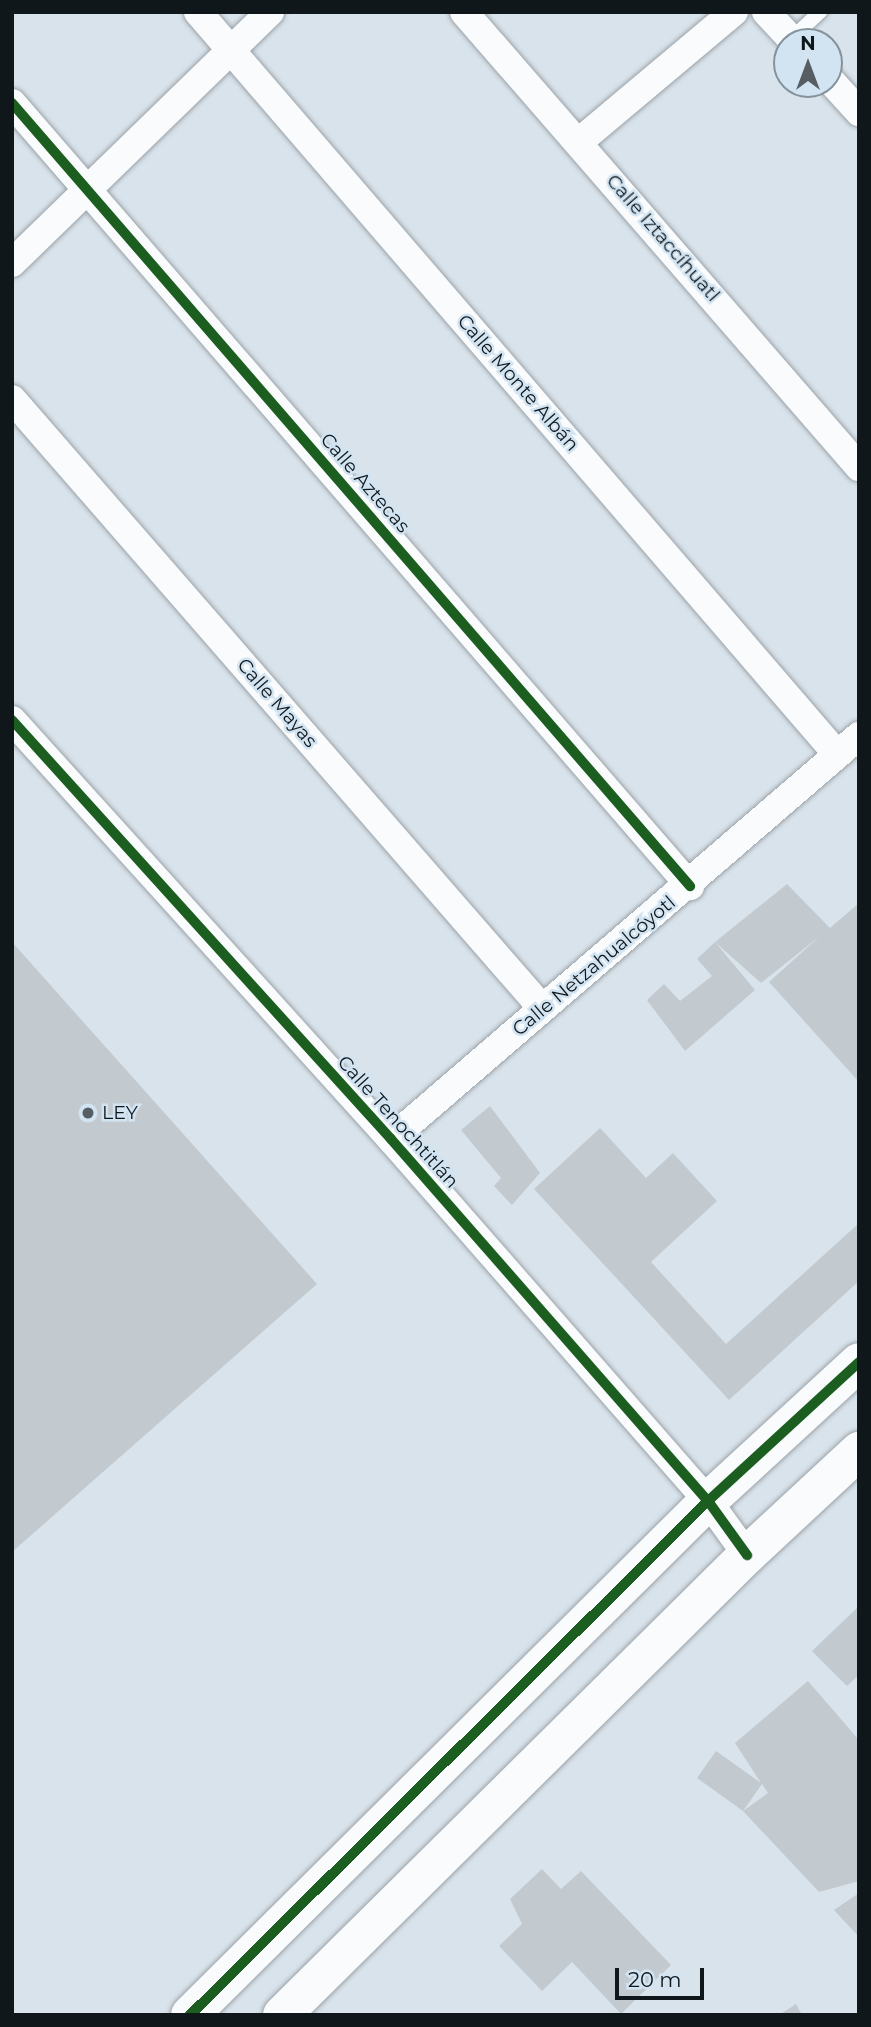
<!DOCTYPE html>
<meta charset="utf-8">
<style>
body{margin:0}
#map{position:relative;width:871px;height:2027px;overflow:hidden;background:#d9e3eb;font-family:Montserrat,sans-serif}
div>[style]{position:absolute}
.building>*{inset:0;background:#c2cad0}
.roads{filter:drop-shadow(0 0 2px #9ca3a9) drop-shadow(0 0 2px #9ca3a9)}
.lane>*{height:14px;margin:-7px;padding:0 7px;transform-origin:7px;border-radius:7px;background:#f9fbfc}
.street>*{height:28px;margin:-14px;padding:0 14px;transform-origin:14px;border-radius:14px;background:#f9fbfc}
.primary>*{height:38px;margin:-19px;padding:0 19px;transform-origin:19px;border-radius:19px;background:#f9fbfc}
.cycleway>*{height:10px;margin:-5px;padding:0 5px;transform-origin:5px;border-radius:5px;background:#1b5e20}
.dots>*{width:19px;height:19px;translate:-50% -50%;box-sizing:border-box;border:4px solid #d2e4f2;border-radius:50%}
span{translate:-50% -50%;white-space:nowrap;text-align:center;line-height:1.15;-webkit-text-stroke:5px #d2e4f2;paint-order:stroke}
.street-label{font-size:19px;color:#10171b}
.poi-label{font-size:19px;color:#10171b}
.left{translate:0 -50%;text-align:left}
.frame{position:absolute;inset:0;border:14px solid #10171b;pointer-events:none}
.north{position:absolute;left:773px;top:28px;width:70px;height:70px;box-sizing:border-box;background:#d2e4f2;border:2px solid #84929c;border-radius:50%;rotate:0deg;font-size:19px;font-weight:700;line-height:28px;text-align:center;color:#10171b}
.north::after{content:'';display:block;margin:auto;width:24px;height:32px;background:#565e64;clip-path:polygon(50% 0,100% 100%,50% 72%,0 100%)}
.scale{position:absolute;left:615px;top:1968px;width:89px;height:32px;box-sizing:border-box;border:4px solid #10171b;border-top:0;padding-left:9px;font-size:21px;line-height:24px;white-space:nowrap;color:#10171b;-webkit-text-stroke:5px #d2e4f2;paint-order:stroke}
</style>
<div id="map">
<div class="building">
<i style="clip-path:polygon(787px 884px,830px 928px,859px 903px,859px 1082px,769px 982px,820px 936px,761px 983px,715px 942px)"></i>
<i style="clip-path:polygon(12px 942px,317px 1284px,12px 1552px)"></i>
<i style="clip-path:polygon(715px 942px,755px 990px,685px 1051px,647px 1000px,664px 984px,680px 1001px,712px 976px,697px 959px)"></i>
<i style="clip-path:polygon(490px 1106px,540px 1173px,512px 1205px,494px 1186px,501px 1178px,461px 1130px)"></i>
<i style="clip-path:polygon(600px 1128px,646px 1178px,673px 1153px,717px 1201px,651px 1262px,726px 1344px,859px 1223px,859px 1281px,729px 1400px,534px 1189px)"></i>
<i style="clip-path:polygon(859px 1606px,859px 1675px,847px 1686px,812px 1651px)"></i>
<i style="clip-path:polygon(808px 1681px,859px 1740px,859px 1881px,819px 1892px,743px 1811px,768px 1793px,762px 1784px,743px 1811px,697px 1778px,716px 1751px,761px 1783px,735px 1743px)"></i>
<i style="clip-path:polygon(542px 1869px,561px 1889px,581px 1871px,671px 1965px,621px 2014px,572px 1962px,542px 1991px,499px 1946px,522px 1924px,510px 1899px)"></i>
<i style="clip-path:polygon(859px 1893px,859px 1937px,834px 1910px)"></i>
<i style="clip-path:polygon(796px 2004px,802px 2015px,779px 2015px)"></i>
</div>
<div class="roads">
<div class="lane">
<i style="left:791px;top:39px;width:40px;rotate:-43deg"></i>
</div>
<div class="street">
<i style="left:198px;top:12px;width:979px;rotate:49.27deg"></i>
<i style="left:464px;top:12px;width:603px;rotate:49.04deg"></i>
<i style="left:766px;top:12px;width:41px;rotate:47deg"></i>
<i style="left:829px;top:79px;width:45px;rotate:47.7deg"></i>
<i style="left:12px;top:103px;width:1036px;rotate:49.11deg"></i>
<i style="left:580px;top:141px;width:201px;rotate:-40deg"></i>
<i style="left:12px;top:263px;width:360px;rotate:-44.2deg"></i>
<i style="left:12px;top:399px;width:807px;rotate:48.97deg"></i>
<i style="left:12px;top:720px;width:565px;rotate:47.87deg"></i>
<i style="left:391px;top:1139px;width:481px;rotate:48.8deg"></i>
<i style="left:708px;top:1501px;width:67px;rotate:54.2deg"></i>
<i style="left:391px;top:1139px;width:618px;rotate:-40.73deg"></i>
</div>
<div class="primary">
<i style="left:190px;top:2015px;width:730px;rotate:-44.78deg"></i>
<i style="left:708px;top:1501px;width:205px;rotate:-42.6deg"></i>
<i style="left:282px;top:2015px;width:654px;rotate:-44.69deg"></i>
<i style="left:747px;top:1555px;width:153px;rotate:-42.9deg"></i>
</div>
</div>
<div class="cycleway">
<i style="left:12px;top:103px;width:1036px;rotate:49.11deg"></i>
<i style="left:12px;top:720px;width:565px;rotate:47.87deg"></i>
<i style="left:391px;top:1139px;width:481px;rotate:48.8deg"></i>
<i style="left:708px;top:1501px;width:67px;rotate:54.2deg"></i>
<i style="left:190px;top:2015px;width:730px;rotate:-44.78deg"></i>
<i style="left:708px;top:1501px;width:205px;rotate:-42.6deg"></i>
</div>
<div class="dots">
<i style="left:88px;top:1113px;background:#565e64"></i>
</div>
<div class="street-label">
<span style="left:663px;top:238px;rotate:49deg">Calle Iztaccíhuatl</span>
<span style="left:518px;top:383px;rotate:49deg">Calle Monte Albán</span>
<span style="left:365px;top:483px;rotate:49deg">Calle Aztecas</span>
<span style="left:277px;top:703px;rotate:49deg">Calle Mayas</span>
<span style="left:594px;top:966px;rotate:-40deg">Calle Netzahualcóyotl</span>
<span style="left:398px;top:1122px;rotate:48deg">Calle Tenochtitlán</span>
</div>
<div class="poi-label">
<span class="left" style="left:102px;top:1113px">LEY</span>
</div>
<div class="frame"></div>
<div class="north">N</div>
<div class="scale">20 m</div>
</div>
